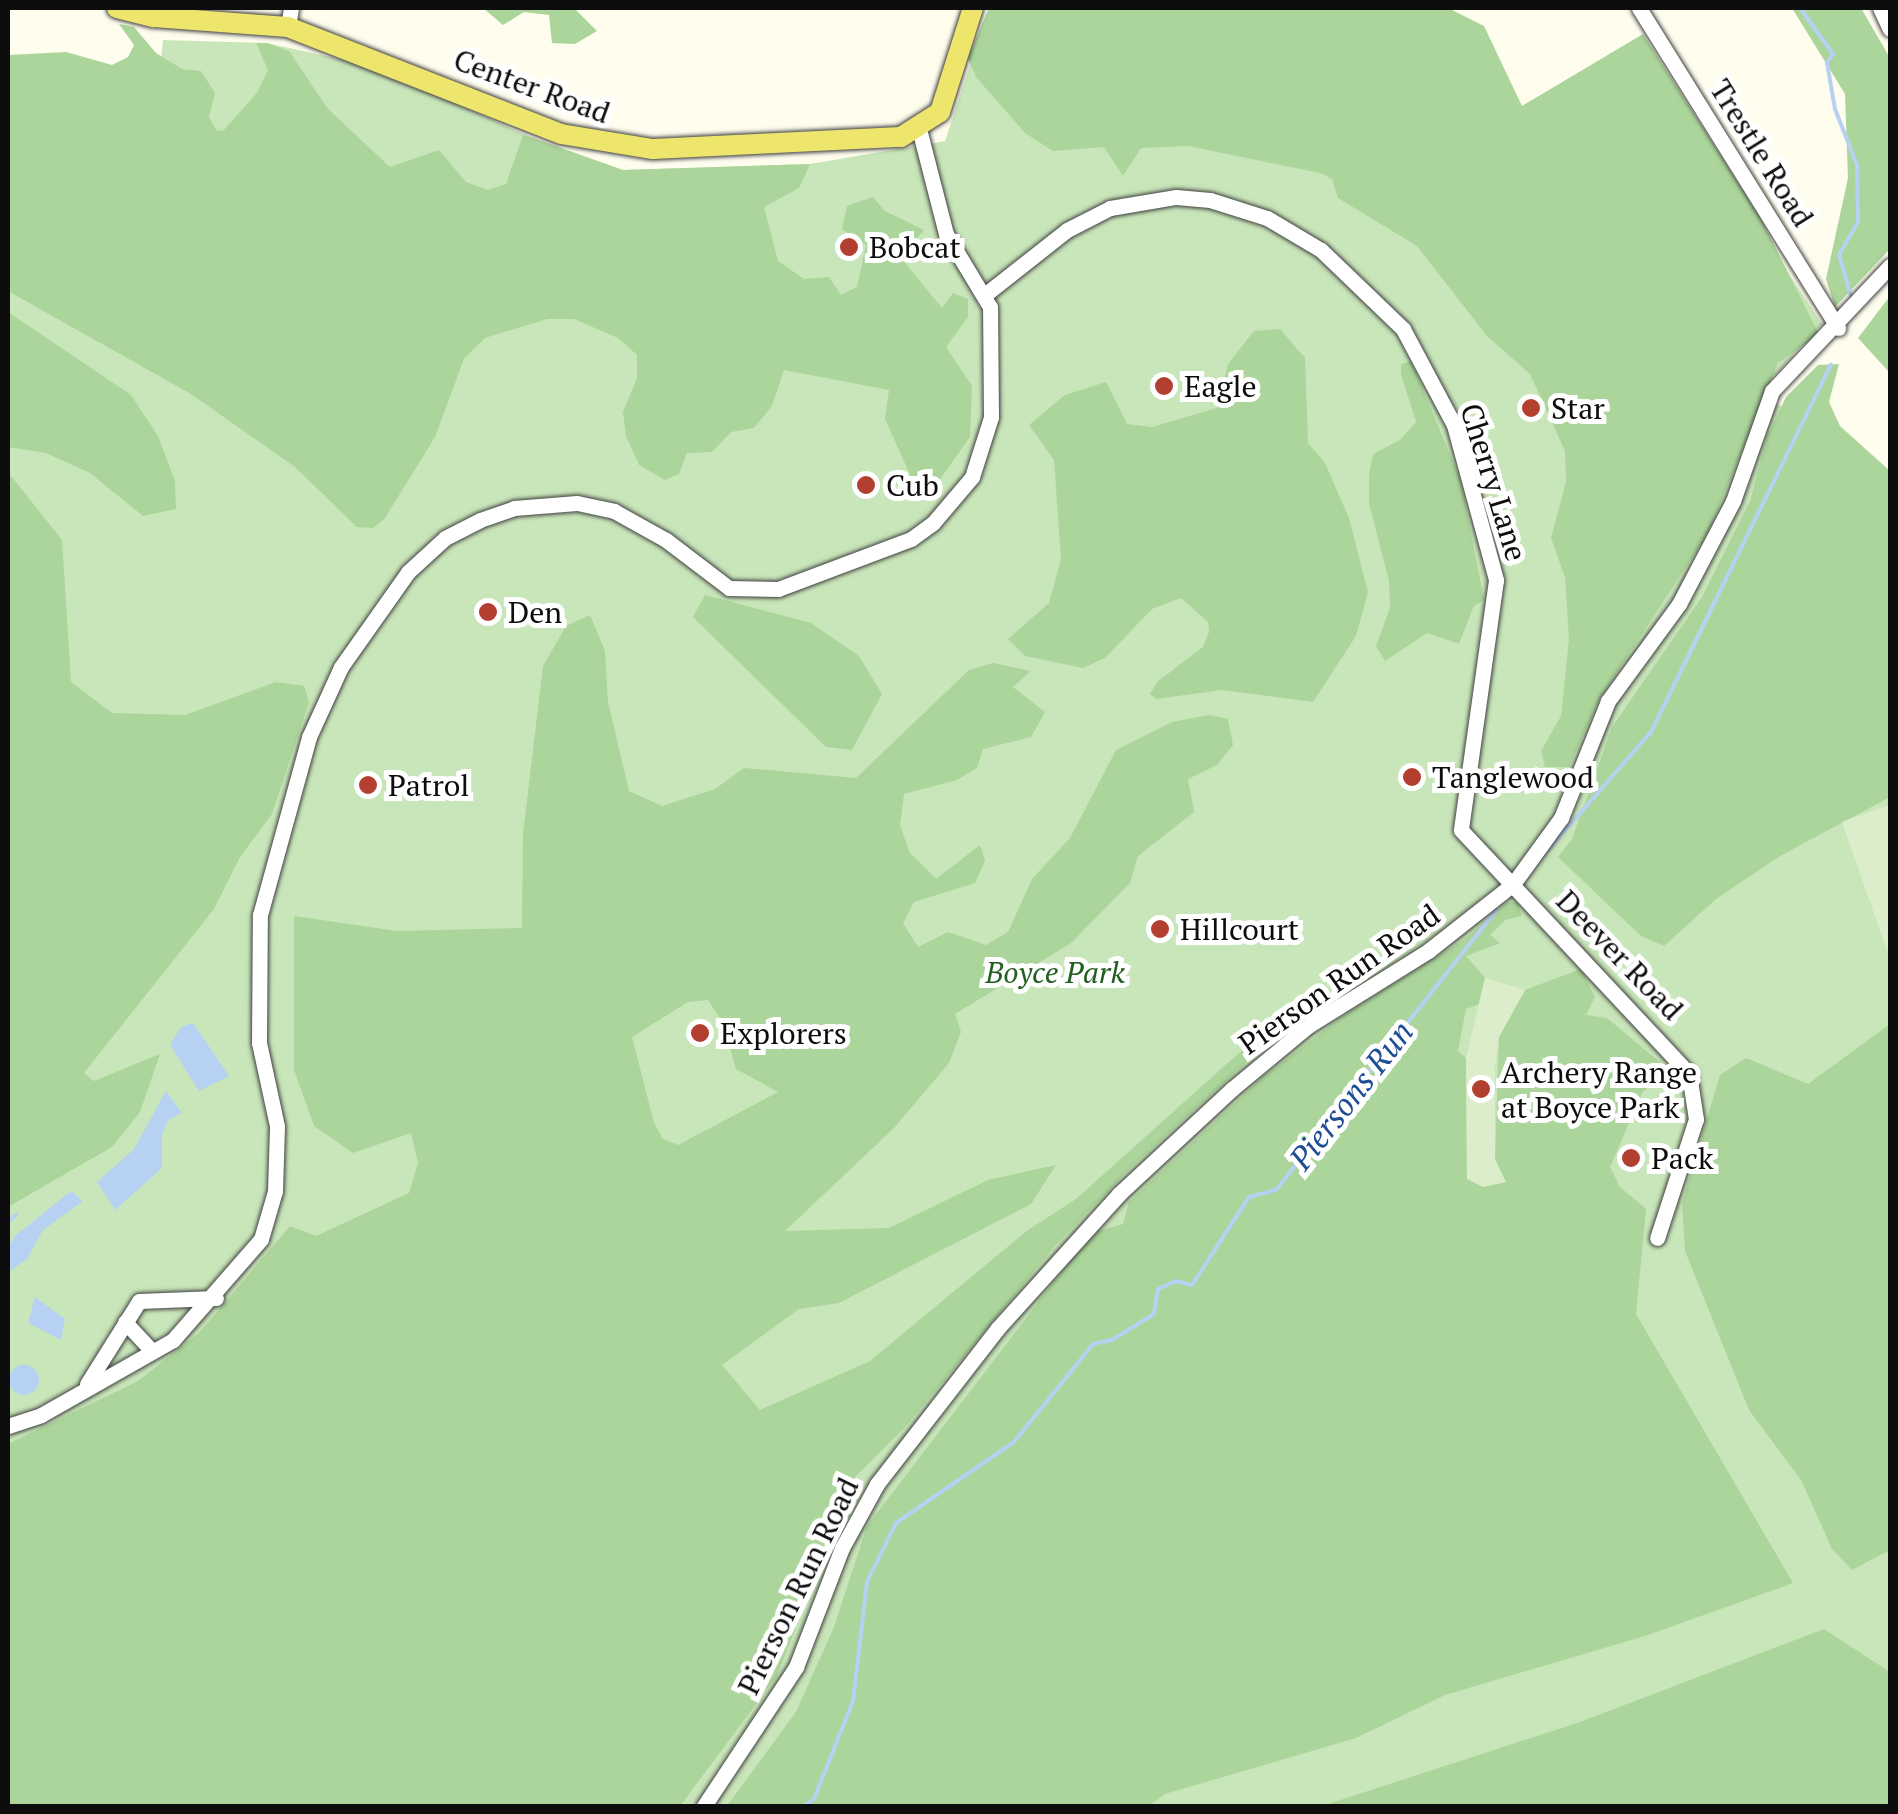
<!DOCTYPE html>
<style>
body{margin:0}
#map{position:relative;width:1898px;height:1814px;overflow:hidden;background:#fefdee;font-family:"PT Serif",serif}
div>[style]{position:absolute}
.green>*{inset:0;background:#c9e6ba}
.forest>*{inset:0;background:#abd59a}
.pitch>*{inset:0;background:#dcedcb}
.water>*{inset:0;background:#b6d1f1}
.round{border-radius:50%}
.stream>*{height:4px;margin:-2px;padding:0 2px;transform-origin:2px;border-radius:2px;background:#b6d1f1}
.roads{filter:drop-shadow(0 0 2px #404040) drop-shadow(0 0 2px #404040)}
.minor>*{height:15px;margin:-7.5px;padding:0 7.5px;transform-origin:7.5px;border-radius:7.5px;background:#fff}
.major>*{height:20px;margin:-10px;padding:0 10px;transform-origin:10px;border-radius:10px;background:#eee56d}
.dots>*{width:28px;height:28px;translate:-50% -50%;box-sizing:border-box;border:5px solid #fff;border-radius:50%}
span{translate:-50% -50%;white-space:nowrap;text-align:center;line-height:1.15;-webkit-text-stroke:10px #fff;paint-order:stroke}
.street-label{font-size:30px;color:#0d0d0d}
.poi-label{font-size:30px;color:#0d0d0d}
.left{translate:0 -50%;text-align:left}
.park-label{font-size:30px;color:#245f22;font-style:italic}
.water-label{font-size:32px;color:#1f4d95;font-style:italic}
.frame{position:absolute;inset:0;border:10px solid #0d0d0d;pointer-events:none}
</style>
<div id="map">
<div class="green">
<i style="clip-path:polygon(989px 8px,1494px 176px,1643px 53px,1822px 324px,1754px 397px,1781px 406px,1890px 479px,1890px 1806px,8px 1806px,8px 84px,157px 101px,163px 40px,267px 43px,375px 67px,523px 134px,623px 170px,810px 164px,945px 141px)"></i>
</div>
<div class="forest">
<i style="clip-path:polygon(483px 8px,574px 8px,597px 31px,575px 44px,552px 43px,549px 15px,524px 12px,503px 25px)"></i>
<i style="clip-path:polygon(989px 8px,1448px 8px,1484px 26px,1522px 106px,1643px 34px,1760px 217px,1819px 334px,1778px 363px,1708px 533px,1599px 700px,1569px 767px,1545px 767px,1541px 751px,1561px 716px,1569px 639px,1565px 577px,1551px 538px,1566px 482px,1565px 451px,1530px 374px,1487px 336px,1417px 246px,1338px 198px,1332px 179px,1320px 173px,1188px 146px,1141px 148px,1123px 176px,1104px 147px,1053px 151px,1025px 133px,976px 77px,968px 58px)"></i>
<i style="clip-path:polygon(1792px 8px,1861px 8px,1890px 58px,1890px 249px,1835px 307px,1826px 279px,1848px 178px,1845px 94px)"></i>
<i style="clip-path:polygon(119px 24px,134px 27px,156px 53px,182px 69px,201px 71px,215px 93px,209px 117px,216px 130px,223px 131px,257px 93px,268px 70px,256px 43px,267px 43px,289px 51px,328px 109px,390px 167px,439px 150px,466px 182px,488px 190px,506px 184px,523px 135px,623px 170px,810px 164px,799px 188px,764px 207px,778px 261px,804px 279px,829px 277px,841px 295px,857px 287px,866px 245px,842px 229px,847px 206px,873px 197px,885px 211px,924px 230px,901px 258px,942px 308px,953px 293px,968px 299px,968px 317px,946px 347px,972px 386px,970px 437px,931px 492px,920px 497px,885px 419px,889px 390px,784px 370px,772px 406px,754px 428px,731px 432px,712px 452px,687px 453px,679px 474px,665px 480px,639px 465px,626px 436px,623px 412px,637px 378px,637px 355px,618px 338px,574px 319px,547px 319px,485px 338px,464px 359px,435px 437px,385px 518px,373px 528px,357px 527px,295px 467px,191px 394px,8px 291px,8px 55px,66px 52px,112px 65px,128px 57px,134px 45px)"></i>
<i style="clip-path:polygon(1890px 296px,1890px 373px,1858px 338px)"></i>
<i style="clip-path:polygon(8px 312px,131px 395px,158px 436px,175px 481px,176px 509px,143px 516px,90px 473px,46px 453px,8px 447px)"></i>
<i style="clip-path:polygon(1280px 329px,1305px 358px,1308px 443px,1325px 463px,1349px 518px,1368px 592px,1356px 636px,1313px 702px,1222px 690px,1156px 699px,1150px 694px,1157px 682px,1203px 647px,1209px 632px,1208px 622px,1181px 598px,1152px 609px,1105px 658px,1083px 668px,1025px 656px,1008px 639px,1049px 603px,1061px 559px,1054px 460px,1029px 425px,1065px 395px,1106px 382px,1127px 424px,1152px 427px,1217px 408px,1228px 364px,1254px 331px)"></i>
<i style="clip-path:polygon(1411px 361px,1461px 481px,1484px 600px,1474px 606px,1459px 644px,1427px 633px,1385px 661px,1376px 646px,1390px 608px,1389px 581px,1369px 503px,1369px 475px,1373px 454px,1400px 440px,1416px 422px,1401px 374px,1401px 364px)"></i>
<i style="clip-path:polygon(1839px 364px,1829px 402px,1840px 426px,1890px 471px,1890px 797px,1780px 856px,1716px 899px,1664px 946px,1641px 936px,1558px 857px,1572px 839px,1612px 727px,1702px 597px,1750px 501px,1767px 437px,1786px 397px,1818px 365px)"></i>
<i style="clip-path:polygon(8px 472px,62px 540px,71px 682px,112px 713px,185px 715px,276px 682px,304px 686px,309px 702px,272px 814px,240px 857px,214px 909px,84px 1073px,94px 1081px,160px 1054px,140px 1112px,112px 1147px,8px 1207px)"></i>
<i style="clip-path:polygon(705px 595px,811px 623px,859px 656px,882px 694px,852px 750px,826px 747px,693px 617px)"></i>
<i style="clip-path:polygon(evenodd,590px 615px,605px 651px,608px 702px,629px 791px,662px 806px,715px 789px,744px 768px,856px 778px,969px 670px,993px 663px,1031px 671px,1013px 687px,1045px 712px,1031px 737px,983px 749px,977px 768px,957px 780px,904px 794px,900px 825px,910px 853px,936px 879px,980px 845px,985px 861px,975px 883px,914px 902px,903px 923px,918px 947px,948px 932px,986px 945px,1008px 932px,1032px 879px,1070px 838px,1116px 750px,1172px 722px,1209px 715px,1228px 719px,1233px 745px,1217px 765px,1188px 779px,1194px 812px,1138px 856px,1130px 883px,1071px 943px,955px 1014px,961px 1032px,949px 1063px,894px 1128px,785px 1231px,889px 1228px,988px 1180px,1056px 1165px,1031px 1204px,839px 1303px,799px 1309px,722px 1365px,760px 1410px,870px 1361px,1028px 1230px,1076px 1199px,1317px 983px,1319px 996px,1127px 1171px,1054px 1247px,907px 1425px,854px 1478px,777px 1676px,680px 1806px,8px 1806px,8px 1444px,138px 1381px,199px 1333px,290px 1226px,316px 1236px,409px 1193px,418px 1163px,411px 1133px,353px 1153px,314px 1126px,294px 1070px,294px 916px,397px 931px,522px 928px,523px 834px,543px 666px,566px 626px,590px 615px,708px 1000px,723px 1023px,736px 1069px,778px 1092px,678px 1145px,663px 1139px,654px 1123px,632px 1037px,688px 1002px,708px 1000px)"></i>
<i style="clip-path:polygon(1507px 902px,1517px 902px,1522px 916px,1505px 920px,1490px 935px,1500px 943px,1466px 956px,1485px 978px,1479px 1004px,1466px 1009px,1458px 1051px,1466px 1058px,1467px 1179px,1495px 1159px,1499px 1037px,1525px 990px,1581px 969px,1595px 997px,1586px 1015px,1607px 1018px,1668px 1069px,1642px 1093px,1610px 1167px,1620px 1187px,1646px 1209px,1636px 1314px,1793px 1583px,1648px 1635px,1445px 1695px,1356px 1738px,1165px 1794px,1149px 1806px,727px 1806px,796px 1712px,834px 1627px,867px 1526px,1069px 1262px,1098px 1231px,1123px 1224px,1129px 1202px,1263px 1077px,1343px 1016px,1465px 939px)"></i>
<i style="clip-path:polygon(1890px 1024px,1890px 1550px,1852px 1570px,1832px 1549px,1801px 1480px,1749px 1410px,1685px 1251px,1682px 1203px,1720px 1075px,1746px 1058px,1808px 1084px)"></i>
<i style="clip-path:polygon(1824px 1629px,1890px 1672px,1890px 1806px,1322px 1806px,1580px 1722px)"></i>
</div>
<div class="pitch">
<i style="clip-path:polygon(1890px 805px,1890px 959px,1842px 822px)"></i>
<i style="clip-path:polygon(1485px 978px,1525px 990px,1499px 1037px,1495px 1065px,1495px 1159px,1506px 1182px,1483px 1187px,1467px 1179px,1466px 1058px)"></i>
</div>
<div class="water">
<i style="clip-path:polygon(193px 1023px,229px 1076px,199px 1091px,170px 1045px,181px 1027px)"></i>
<i style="clip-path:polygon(166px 1091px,182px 1113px,168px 1120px,162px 1134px,162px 1168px,115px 1210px,97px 1182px,134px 1149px)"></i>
<i style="clip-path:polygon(71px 1191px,83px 1201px,43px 1230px,27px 1259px,10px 1271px,8px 1248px,15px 1236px)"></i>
<i style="clip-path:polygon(35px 1297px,65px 1319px,61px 1340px,28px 1323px)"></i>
<i class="round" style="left:9px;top:1365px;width:30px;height:30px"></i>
</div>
<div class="stream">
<i style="left:1800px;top:8px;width:57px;rotate:54.3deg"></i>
<i style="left:1833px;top:54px;width:11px;rotate:124deg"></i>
<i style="left:1827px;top:63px;width:47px;rotate:80.1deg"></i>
<i style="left:1835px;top:109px;width:60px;rotate:68.6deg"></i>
<i style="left:1857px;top:165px;width:57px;rotate:89deg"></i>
<i style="left:1858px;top:222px;width:38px;rotate:120deg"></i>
<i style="left:1839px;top:255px;width:43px;rotate:73.7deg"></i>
<i style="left:1541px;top:858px;width:167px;rotate:-48.9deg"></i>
<i style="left:1651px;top:732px;width:409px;rotate:-63.9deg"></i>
<i style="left:8px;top:1222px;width:11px;rotate:-41deg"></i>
<i style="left:804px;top:1806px;width:12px;rotate:-35deg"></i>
<i style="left:814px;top:1799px;width:105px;rotate:-68.3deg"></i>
<i style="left:853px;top:1701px;width:120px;rotate:-83.3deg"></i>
<i style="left:867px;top:1582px;width:66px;rotate:-63.8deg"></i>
<i style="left:896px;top:1523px;width:143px;rotate:-34.5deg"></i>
<i style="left:1014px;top:1442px;width:126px;rotate:-51.1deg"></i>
<i style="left:1093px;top:1344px;width:19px;rotate:-12deg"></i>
<i style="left:1112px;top:1340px;width:49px;rotate:-31.8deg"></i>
<i style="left:1154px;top:1314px;width:25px;rotate:-81deg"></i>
<i style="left:1158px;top:1289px;width:20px;rotate:-24deg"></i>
<i style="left:1176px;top:1281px;width:16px;rotate:14deg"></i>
<i style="left:1192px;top:1285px;width:105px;rotate:-57.1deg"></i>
<i style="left:1249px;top:1197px;width:28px;rotate:-15deg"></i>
<i style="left:1276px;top:1190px;width:357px;rotate:-51.8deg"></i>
</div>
<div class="roads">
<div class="minor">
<i style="left:1639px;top:8px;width:377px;rotate:58.1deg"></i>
<i style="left:1880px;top:8px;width:23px;rotate:65deg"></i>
<i style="left:288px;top:27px;width:19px;rotate:-81deg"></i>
<i style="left:987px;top:293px;width:102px;rotate:-38.2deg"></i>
<i style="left:1067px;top:230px;width:48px;rotate:-27.1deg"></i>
<i style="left:1110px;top:208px;width:67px;rotate:-9.5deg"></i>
<i style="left:1176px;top:197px;width:34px;rotate:5deg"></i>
<i style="left:1210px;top:200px;width:60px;rotate:17.5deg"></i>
<i style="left:1267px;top:218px;width:63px;rotate:30.7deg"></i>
<i style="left:1321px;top:250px;width:114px;rotate:43.9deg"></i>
<i style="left:1403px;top:329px;width:109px;rotate:62deg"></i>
<i style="left:1454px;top:425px;width:161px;rotate:74.8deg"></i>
<i style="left:1496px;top:580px;width:252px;rotate:98deg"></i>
<i style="left:1461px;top:830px;width:334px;rotate:46.9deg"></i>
<i style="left:1689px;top:1074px;width:46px;rotate:81.2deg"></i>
<i style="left:1696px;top:1119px;width:125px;rotate:108.1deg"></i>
<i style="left:125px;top:1322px;width:40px;rotate:47deg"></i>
<i style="left:87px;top:1384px;width:98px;rotate:-57.9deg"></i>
<i style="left:139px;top:1301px;width:77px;rotate:-2.2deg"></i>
<i style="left:8px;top:1426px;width:35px;rotate:-18deg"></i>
<i style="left:41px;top:1415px;width:152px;rotate:-29.6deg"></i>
<i style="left:173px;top:1340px;width:134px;rotate:-48.9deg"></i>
<i style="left:261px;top:1239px;width:50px;rotate:-73.7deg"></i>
<i style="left:275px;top:1191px;width:65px;rotate:-88.2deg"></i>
<i style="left:277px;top:1126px;width:85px;rotate:-102.2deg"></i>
<i style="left:259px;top:1043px;width:128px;rotate:-89.6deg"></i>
<i style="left:260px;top:915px;width:185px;rotate:-74.6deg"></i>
<i style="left:309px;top:737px;width:77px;rotate:-65.4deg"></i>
<i style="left:341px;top:667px;width:116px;rotate:-54.8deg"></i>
<i style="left:408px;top:572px;width:50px;rotate:-42.6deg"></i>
<i style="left:445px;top:538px;width:39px;rotate:-27deg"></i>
<i style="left:480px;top:520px;width:36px;rotate:-19deg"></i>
<i style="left:514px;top:508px;width:63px;rotate:-4.5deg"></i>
<i style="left:577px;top:503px;width:38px;rotate:12deg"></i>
<i style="left:614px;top:511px;width:60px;rotate:29.1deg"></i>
<i style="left:666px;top:540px;width:79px;rotate:37.3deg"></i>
<i style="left:729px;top:588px;width:49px;rotate:1.2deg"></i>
<i style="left:778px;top:589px;width:142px;rotate:-20.6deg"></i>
<i style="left:911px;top:539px;width:27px;rotate:-36deg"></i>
<i style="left:933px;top:523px;width:60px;rotate:-49.7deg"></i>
<i style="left:972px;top:477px;width:63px;rotate:-72.4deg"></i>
<i style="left:991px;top:417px;width:110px;rotate:-90.5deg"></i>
<i style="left:990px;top:307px;width:85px;rotate:-121.1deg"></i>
<i style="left:946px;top:234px;width:108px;rotate:-104.4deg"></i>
<i style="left:704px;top:1806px;width:167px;rotate:-56.5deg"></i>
<i style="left:796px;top:1667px;width:128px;rotate:-68.9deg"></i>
<i style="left:842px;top:1548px;width:73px;rotate:-61.3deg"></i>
<i style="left:877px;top:1484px;width:197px;rotate:-52.2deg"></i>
<i style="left:998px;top:1328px;width:181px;rotate:-47.9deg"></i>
<i style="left:1119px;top:1194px;width:154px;rotate:-42.9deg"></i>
<i style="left:1232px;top:1089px;width:99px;rotate:-39.7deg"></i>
<i style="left:1308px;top:1026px;width:142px;rotate:-32deg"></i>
<i style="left:1428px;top:951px;width:108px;rotate:-38.2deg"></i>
<i style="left:1513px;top:884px;width:82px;rotate:-54deg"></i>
<i style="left:1561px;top:818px;width:126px;rotate:-68.1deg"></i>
<i style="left:1608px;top:701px;width:120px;rotate:-53.8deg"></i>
<i style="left:1679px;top:604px;width:116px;rotate:-62.3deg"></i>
<i style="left:1733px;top:501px;width:117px;rotate:-70.5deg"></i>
<i style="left:1772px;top:391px;width:172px;rotate:-46.7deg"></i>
</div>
<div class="major">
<i style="left:117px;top:8px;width:38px;rotate:14deg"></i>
<i style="left:154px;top:17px;width:134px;rotate:4.3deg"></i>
<i style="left:288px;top:27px;width:293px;rotate:21.4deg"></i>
<i style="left:561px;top:134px;width:93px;rotate:9.3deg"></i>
<i style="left:653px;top:149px;width:248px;rotate:-2.8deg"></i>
<i style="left:901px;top:137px;width:46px;rotate:-32.7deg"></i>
<i style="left:940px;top:112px;width:109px;rotate:-72.4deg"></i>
</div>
</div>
<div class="dots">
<i style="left:849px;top:247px;background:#b23f2f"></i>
<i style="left:1164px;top:386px;background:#b23f2f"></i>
<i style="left:1531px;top:408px;background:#b23f2f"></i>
<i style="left:866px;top:485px;background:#b23f2f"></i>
<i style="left:488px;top:612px;background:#b23f2f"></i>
<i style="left:1412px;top:777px;background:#b23f2f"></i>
<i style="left:368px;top:785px;background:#b23f2f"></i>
<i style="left:1160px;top:929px;background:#b23f2f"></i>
<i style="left:700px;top:1033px;background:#b23f2f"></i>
<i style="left:1481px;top:1089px;background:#b23f2f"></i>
<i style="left:1631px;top:1158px;background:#b23f2f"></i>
</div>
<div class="street-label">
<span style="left:532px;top:86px;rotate:20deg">Center Road</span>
<span style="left:1762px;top:153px;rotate:58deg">Trestle Road</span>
<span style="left:1494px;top:482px;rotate:73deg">Cherry Lane</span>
<span style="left:1620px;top:955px;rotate:46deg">Deever Road</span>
<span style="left:1339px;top:979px;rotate:-35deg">Pierson Run Road</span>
<span style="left:798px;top:1586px;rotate:-64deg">Pierson Run Road</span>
</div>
<div class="poi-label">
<span class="left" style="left:869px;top:247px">Bobcat</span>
<span class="left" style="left:1184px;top:386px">Eagle</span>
<span class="left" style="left:1551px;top:408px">Star</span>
<span class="left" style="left:886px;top:485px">Cub</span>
<span class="left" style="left:508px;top:612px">Den</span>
<span class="left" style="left:1432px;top:777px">Tanglewood</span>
<span class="left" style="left:388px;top:785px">Patrol</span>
<span class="left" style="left:1180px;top:929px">Hillcourt</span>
<span class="left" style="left:720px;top:1033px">Explorers</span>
<span class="left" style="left:1501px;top:1089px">Archery Range<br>at Boyce Park</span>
<span class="left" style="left:1651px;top:1158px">Pack</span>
</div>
<div class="park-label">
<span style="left:1055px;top:972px">Boyce Park</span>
</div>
<div class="water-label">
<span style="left:1351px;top:1095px;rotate:-52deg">Piersons Run</span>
</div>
<div class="frame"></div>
</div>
